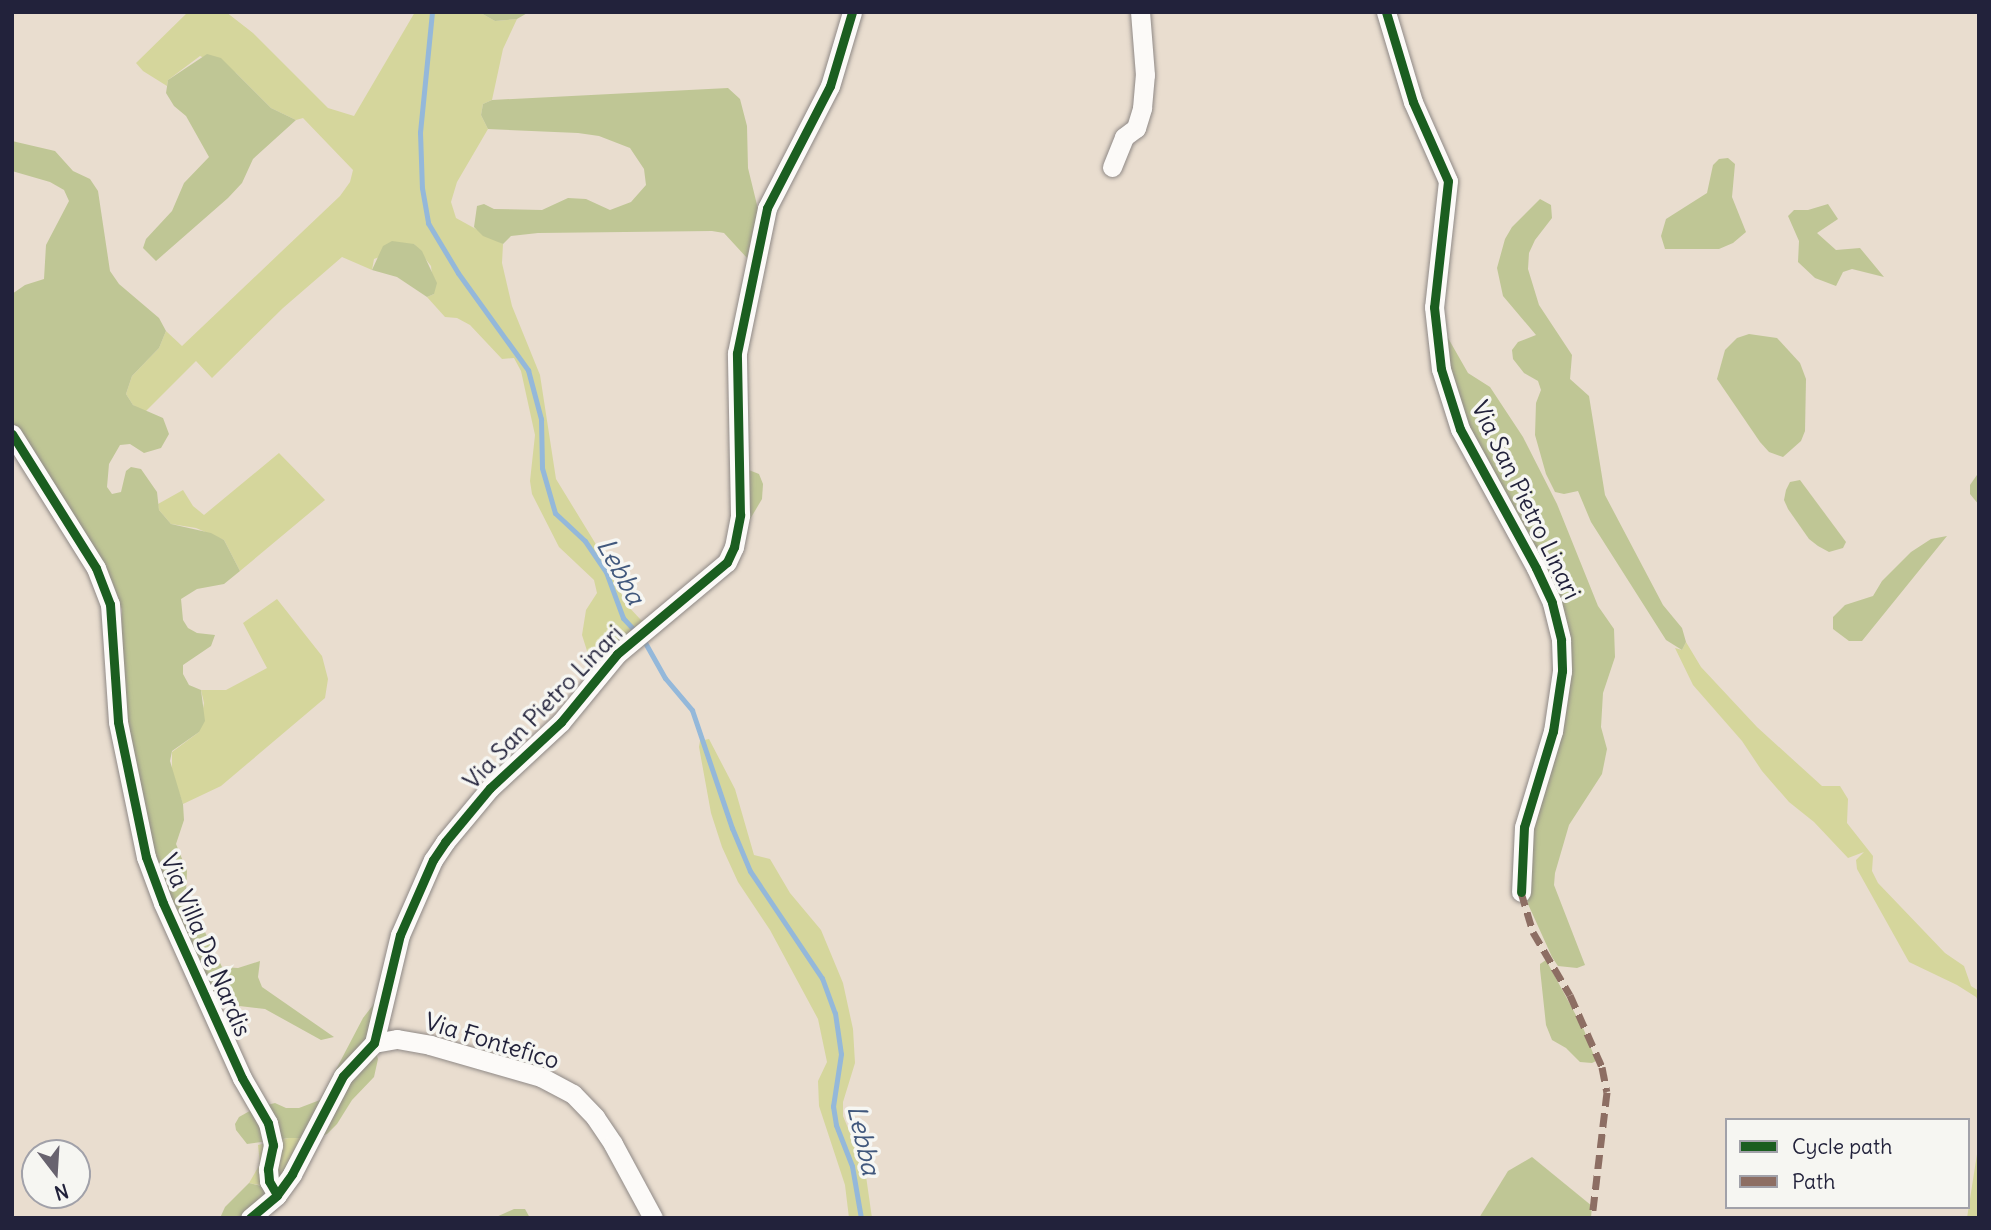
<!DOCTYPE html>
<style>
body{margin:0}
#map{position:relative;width:1991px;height:1230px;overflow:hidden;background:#e9ddcf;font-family:Delius,sans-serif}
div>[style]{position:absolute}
.green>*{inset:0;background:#d5d69c}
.forest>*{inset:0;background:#bfc695}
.stream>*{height:5px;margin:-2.5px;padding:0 2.5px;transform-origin:2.5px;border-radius:2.5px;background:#94b8da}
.roads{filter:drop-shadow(0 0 2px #8f8986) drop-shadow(0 0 2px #8f8986)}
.minor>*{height:19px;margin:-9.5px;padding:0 9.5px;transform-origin:9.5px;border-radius:9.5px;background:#fcfaf8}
.quiet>*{height:7px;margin-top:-3.5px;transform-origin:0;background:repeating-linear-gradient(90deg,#8d6e63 0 14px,transparent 0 21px)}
.cycleway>*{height:9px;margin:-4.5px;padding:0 4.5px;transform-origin:4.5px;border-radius:4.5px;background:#1b5e20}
span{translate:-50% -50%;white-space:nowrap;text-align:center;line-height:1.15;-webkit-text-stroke:7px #f6f6f2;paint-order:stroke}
.street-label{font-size:24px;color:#22223b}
.water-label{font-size:26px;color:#41587d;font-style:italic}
.frame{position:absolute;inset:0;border:14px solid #22223b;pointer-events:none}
.legend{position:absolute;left:1725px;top:1118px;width:245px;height:91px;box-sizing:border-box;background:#f6f6f2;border:2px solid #a1a1a9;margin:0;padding:9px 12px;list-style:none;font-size:21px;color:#22223b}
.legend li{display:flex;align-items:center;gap:14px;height:35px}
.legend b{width:35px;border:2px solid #a1a1a9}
.north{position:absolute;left:21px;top:1139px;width:70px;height:70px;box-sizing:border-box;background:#f6f6f2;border:2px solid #a1a1a9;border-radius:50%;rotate:163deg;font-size:19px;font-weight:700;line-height:28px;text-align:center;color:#22223b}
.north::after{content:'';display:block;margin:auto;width:24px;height:32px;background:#68636f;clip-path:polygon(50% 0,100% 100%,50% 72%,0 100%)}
</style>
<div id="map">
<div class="green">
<i style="clip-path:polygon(188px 12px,226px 12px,253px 33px,328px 108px,354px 116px,415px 12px,479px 12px,495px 21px,517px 19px,503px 49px,492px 100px,483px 104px,481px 115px,488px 129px,457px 182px,451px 202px,456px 218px,503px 244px,502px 263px,512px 306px,540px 375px,556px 479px,608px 564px,626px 604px,641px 620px,651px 621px,598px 666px,588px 654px,582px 635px,586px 610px,597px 593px,594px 580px,559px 547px,532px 494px,530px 481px,535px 435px,521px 371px,514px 358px,502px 359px,470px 325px,457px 318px,445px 317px,427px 297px,434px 294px,431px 266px,414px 244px,374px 259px,372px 270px,342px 257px,283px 308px,212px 378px,196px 361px,145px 412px,133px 405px,126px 394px,132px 376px,159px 348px,166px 331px,182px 346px,340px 196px,350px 182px,353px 170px,303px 118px,296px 120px,271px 108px,236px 73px,200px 56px,168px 80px,167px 86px,143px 71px,136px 63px)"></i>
<i style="clip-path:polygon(279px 453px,325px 500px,240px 571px,224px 540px,196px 528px,171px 524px,159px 510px,158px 504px,183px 490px,193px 506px,204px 515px)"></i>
<i style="clip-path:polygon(277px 599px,322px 656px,328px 679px,325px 698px,221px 786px,183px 804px,172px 773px,172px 752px,199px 732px,204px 703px,201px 690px,226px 690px,267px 668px,243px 623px)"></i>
<i style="clip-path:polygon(1686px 642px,1701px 667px,1757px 727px,1822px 786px,1840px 786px,1848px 799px,1847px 823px,1873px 856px,1872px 871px,1878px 883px,1945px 953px,1964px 966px,1971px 986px,1979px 991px,1979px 1003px,1976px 997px,1957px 985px,1909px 962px,1857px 869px,1856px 860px,1864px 852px,1848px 858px,1814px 822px,1789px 802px,1762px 771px,1742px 741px,1693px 685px,1675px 648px,1682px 650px)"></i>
<i style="clip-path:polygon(709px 739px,735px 789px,754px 855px,770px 859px,790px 893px,821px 930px,843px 983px,853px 1029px,855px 1063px,843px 1102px,843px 1116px,865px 1169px,872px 1218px,849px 1218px,845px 1185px,819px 1106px,818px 1081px,827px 1062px,818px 1019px,770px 930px,738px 882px,722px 847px,711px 813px,699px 747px,700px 741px)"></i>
<i style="clip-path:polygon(289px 1138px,306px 1138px,279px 1189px,249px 1183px,260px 1164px,258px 1145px)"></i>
<i style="clip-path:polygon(1979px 1145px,1979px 1218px,1967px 1218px,1977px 1154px)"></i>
</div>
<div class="forest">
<i style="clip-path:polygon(479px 12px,529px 12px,517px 19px,495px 21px)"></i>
<i style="clip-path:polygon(207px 54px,221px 58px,271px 108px,296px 120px,253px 159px,242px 183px,228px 198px,156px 261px,143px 248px,146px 239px,172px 211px,184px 183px,209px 157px,186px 116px,174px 106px,166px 93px,168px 80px)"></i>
<i style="clip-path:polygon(728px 88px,740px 99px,747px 126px,748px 168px,758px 209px,747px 258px,724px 233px,712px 231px,538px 233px,511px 236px,503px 244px,483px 236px,474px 227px,477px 206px,484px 204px,494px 209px,542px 210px,568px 198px,586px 199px,610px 210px,631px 202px,646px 185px,644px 169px,630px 148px,599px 136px,578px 133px,488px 129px,481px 115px,483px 104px,492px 100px)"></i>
<i style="clip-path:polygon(12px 141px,55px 151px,73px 171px,90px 179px,98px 191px,110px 271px,119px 284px,159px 318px,166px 331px,159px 348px,132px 376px,126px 394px,133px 405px,163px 418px,169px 434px,161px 448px,144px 453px,130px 444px,120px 445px,109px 464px,107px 487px,112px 494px,121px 492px,126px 471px,131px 467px,141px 469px,157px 492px,159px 510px,171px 524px,211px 533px,224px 540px,240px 571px,224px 584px,197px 589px,181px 599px,183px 620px,188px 628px,197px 633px,215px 635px,211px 646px,183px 665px,183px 674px,189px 685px,201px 690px,205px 721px,199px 732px,172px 751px,170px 761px,183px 804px,184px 820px,176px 844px,187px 871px,186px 893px,222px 967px,238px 968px,260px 961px,258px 977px,262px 987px,334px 1037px,321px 1040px,265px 1009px,223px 1004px,211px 994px,159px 876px,128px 724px,121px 644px,122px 610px,112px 581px,12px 430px,12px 294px,25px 285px,44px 279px,46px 245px,69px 201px,64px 190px,50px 182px,12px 171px)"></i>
<i style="clip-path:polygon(1728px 158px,1735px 164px,1732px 197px,1746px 232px,1733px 243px,1719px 249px,1665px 249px,1661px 236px,1666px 219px,1707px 193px,1713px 165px,1719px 159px)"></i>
<i style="clip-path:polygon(1540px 199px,1551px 205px,1552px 218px,1535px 240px,1529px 253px,1528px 269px,1539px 305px,1572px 355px,1570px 379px,1589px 396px,1605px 495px,1663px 605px,1682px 628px,1686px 642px,1682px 650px,1666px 640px,1591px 522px,1578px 491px,1564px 494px,1555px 492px,1546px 474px,1535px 435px,1536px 403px,1541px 390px,1538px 381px,1524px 373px,1513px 359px,1512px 350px,1518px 342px,1536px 335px,1503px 296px,1497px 268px,1505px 239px,1512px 227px)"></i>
<i style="clip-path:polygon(1828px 204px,1838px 219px,1817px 233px,1836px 250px,1860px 248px,1884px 277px,1852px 269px,1843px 272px,1836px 286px,1815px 278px,1798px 262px,1799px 241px,1788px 216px,1794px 210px,1808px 210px)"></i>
<i style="clip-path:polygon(392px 241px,414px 244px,422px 251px,437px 283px,434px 294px,427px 297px,397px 277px,372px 270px,383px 246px)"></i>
<i style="clip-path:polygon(1749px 334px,1777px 338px,1800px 363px,1806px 379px,1805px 431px,1801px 441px,1783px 457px,1769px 452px,1760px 442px,1717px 379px,1725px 350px,1737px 338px)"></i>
<i style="clip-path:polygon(1443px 337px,1448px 338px,1468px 373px,1490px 387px,1523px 437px,1557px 504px,1598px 606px,1614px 629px,1615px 657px,1603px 693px,1601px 727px,1607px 749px,1602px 774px,1569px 825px,1555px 873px,1554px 885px,1585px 965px,1577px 968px,1558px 966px,1552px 957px,1528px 904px,1524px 884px,1563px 639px,1462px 430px)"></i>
<i style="clip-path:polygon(741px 467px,759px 474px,763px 484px,762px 499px,746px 526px)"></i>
<i style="clip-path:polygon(1979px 472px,1979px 505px,1970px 494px,1970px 485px)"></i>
<i style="clip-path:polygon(1800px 480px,1846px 542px,1843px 548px,1829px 552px,1818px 546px,1809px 539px,1788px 509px,1784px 500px,1786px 490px,1790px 482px)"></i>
<i style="clip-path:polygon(1947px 536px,1862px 641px,1849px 641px,1833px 629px,1833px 617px,1845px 605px,1873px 596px,1882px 581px,1911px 552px,1931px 539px)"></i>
<i style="clip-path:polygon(1546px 960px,1584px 1030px,1596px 1061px,1592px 1063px,1580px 1062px,1566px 1048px,1552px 1040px,1546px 1025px,1540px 969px,1540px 964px)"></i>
<i style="clip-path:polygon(380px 996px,372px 1041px,378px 1059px,374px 1077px,352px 1100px,337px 1124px,327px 1134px,316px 1138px,289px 1138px,247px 1144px,236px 1130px,235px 1124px,239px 1117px,255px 1108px,275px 1103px,286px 1108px,299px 1108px,320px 1100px,363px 1018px)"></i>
<i style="clip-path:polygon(1532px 1157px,1592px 1206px,1591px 1218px,1479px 1218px,1508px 1171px)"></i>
<i style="clip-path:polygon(249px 1183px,270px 1188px,241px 1218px,220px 1218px,225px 1207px)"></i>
<i style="clip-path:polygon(514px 1209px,525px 1209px,530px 1218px,494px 1218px)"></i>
</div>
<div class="stream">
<i style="left:432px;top:12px;width:121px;rotate:95.7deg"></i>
<i style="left:420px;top:132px;width:56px;rotate:88deg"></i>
<i style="left:422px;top:188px;width:36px;rotate:80deg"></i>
<i style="left:428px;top:223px;width:58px;rotate:59deg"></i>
<i style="left:458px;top:273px;width:120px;rotate:54.2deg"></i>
<i style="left:528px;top:370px;width:51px;rotate:75.1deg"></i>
<i style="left:541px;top:419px;width:49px;rotate:88.8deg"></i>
<i style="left:542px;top:468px;width:47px;rotate:73.9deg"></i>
<i style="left:555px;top:513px;width:41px;rotate:43deg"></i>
<i style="left:585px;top:541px;width:37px;rotate:56deg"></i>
<i style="left:606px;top:572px;width:49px;rotate:69.7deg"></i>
<i style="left:623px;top:618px;width:19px;rotate:47deg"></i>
<i style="left:643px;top:639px;width:45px;rotate:60.6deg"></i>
<i style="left:665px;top:678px;width:42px;rotate:49.8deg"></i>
<i style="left:692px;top:710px;width:125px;rotate:71.3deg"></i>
<i style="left:732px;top:828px;width:47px;rotate:67.3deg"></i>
<i style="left:750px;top:871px;width:129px;rotate:56.1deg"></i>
<i style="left:822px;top:978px;width:37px;rotate:70deg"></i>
<i style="left:835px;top:1013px;width:41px;rotate:81.7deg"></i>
<i style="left:841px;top:1054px;width:53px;rotate:98.7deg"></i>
<i style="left:833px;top:1106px;width:19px;rotate:81deg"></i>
<i style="left:836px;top:1125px;width:44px;rotate:68.7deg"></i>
<i style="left:852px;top:1166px;width:53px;rotate:80.2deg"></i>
</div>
<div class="roads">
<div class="minor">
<i style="left:1386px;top:12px;width:94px;rotate:73.3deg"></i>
<i style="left:1413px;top:102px;width:86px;rotate:66.1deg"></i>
<i style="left:1448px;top:181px;width:127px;rotate:96.3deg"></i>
<i style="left:1434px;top:307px;width:62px;rotate:83.6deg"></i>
<i style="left:1441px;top:369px;width:63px;rotate:72.4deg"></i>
<i style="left:1460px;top:429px;width:158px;rotate:61.3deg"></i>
<i style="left:1536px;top:568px;width:38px;rotate:65deg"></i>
<i style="left:1552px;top:603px;width:38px;rotate:76deg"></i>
<i style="left:1561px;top:640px;width:31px;rotate:88deg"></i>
<i style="left:1562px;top:671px;width:61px;rotate:98.5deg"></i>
<i style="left:1553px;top:731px;width:100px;rotate:106.8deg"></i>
<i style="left:1524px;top:827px;width:65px;rotate:92.6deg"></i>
<i style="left:1112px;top:167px;width:32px;rotate:-68deg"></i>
<i style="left:1124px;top:137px;width:15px;rotate:-37deg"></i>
<i style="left:1136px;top:128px;width:21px;rotate:-73deg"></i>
<i style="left:1142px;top:108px;width:33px;rotate:-85deg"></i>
<i style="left:1145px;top:75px;width:63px;rotate:-94.5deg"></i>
<i style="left:12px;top:434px;width:158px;rotate:57.9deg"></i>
<i style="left:96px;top:568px;width:39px;rotate:69deg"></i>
<i style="left:110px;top:604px;width:118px;rotate:86.1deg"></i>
<i style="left:118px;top:722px;width:138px;rotate:78.3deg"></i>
<i style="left:146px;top:857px;width:49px;rotate:69.7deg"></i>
<i style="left:163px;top:903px;width:192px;rotate:65.7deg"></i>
<i style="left:242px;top:1078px;width:52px;rotate:60deg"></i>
<i style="left:268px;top:1123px;width:23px;rotate:77deg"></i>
<i style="left:273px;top:1145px;width:25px;rotate:102deg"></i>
<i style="left:268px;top:1169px;width:12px;rotate:85deg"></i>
<i style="left:269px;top:1181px;width:16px;rotate:60deg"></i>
<i style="left:374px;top:1043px;width:23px;rotate:-10deg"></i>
<i style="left:397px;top:1039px;width:34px;rotate:10deg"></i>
<i style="left:430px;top:1045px;width:116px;rotate:16.1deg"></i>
<i style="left:541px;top:1077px;width:36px;rotate:28deg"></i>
<i style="left:573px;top:1094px;width:32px;rotate:46deg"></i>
<i style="left:595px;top:1117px;width:32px;rotate:56deg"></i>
<i style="left:613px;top:1144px;width:84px;rotate:61.6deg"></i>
<i style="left:250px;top:1218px;width:35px;rotate:-40deg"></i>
<i style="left:277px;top:1195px;width:26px;rotate:-54deg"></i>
<i style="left:292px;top:1174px;width:110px;rotate:-62.5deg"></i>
<i style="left:343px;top:1076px;width:45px;rotate:-46.8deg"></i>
<i style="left:374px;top:1043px;width:111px;rotate:-76.5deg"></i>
<i style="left:400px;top:935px;width:82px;rotate:-66.3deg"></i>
<i style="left:433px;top:860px;width:22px;rotate:-56deg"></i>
<i style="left:445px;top:842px;width:70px;rotate:-50.2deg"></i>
<i style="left:490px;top:788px;width:97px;rotate:-42.9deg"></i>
<i style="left:561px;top:722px;width:88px;rotate:-50.5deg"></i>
<i style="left:617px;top:654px;width:143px;rotate:-39.9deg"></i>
<i style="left:727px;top:562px;width:17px;rotate:-65deg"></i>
<i style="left:734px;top:547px;width:33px;rotate:-79deg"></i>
<i style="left:740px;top:515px;width:162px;rotate:-91.1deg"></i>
<i style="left:737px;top:353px;width:148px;rotate:-78.3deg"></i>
<i style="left:767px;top:208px;width:137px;rotate:-62.7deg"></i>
<i style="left:830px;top:86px;width:77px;rotate:-73.4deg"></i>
</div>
</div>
<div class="quiet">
<i style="left:1521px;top:892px;width:42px;rotate:73.3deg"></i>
<i style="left:1533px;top:932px;width:73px;rotate:59.6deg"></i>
<i style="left:1570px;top:995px;width:79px;rotate:66deg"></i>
<i style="left:1602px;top:1067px;width:25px;rotate:79deg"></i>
<i style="left:1607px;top:1092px;width:127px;rotate:96.8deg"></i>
</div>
<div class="cycleway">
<i style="left:1386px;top:12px;width:94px;rotate:73.3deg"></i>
<i style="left:1413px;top:102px;width:86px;rotate:66.1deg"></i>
<i style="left:1448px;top:181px;width:127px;rotate:96.3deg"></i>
<i style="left:1434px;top:307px;width:62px;rotate:83.6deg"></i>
<i style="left:1441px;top:369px;width:63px;rotate:72.4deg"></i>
<i style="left:1460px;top:429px;width:158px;rotate:61.3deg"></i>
<i style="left:1536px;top:568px;width:38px;rotate:65deg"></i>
<i style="left:1552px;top:603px;width:38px;rotate:76deg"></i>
<i style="left:1561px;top:640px;width:31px;rotate:88deg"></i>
<i style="left:1562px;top:671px;width:61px;rotate:98.5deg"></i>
<i style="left:1553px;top:731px;width:100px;rotate:106.8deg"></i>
<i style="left:1524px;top:827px;width:65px;rotate:92.6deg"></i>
<i style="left:12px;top:434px;width:158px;rotate:57.9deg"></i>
<i style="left:96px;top:568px;width:39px;rotate:69deg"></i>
<i style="left:110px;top:604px;width:118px;rotate:86.1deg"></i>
<i style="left:118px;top:722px;width:138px;rotate:78.3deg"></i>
<i style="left:146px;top:857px;width:49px;rotate:69.7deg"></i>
<i style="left:163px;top:903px;width:192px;rotate:65.7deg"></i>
<i style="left:242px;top:1078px;width:52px;rotate:60deg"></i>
<i style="left:268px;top:1123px;width:23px;rotate:77deg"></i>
<i style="left:273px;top:1145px;width:25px;rotate:102deg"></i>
<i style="left:268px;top:1169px;width:12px;rotate:85deg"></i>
<i style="left:269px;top:1181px;width:16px;rotate:60deg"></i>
<i style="left:250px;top:1218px;width:35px;rotate:-40deg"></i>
<i style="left:277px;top:1195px;width:26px;rotate:-54deg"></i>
<i style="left:292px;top:1174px;width:110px;rotate:-62.5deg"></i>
<i style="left:343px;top:1076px;width:45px;rotate:-46.8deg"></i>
<i style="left:374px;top:1043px;width:111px;rotate:-76.5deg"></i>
<i style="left:400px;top:935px;width:82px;rotate:-66.3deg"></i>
<i style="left:433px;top:860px;width:22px;rotate:-56deg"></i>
<i style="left:445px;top:842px;width:70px;rotate:-50.2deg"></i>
<i style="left:490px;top:788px;width:97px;rotate:-42.9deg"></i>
<i style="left:561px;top:722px;width:88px;rotate:-50.5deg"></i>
<i style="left:617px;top:654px;width:143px;rotate:-39.9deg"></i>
<i style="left:727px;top:562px;width:17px;rotate:-65deg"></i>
<i style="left:734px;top:547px;width:33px;rotate:-79deg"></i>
<i style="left:740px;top:515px;width:162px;rotate:-91.1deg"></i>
<i style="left:737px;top:353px;width:148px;rotate:-78.3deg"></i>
<i style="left:767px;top:208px;width:137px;rotate:-62.7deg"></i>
<i style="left:830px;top:86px;width:77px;rotate:-73.4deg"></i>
</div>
<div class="street-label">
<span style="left:1526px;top:500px;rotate:64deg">Via San Pietro Linari</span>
<span style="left:543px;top:707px;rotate:-46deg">Via San Pietro Linari</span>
<span style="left:206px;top:945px;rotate:67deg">Via Villa De Nardis</span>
<span style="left:492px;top:1041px;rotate:17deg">Via Fontefico</span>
</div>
<div class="water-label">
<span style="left:621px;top:571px;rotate:61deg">Lebba</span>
<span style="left:864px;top:1140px;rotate:77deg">Lebba</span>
</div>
<div class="frame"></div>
<ul class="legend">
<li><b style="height:9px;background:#1b5e20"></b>Cycle path</li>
<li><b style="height:9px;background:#8d6e63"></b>Path</li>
</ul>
<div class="north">N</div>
</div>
